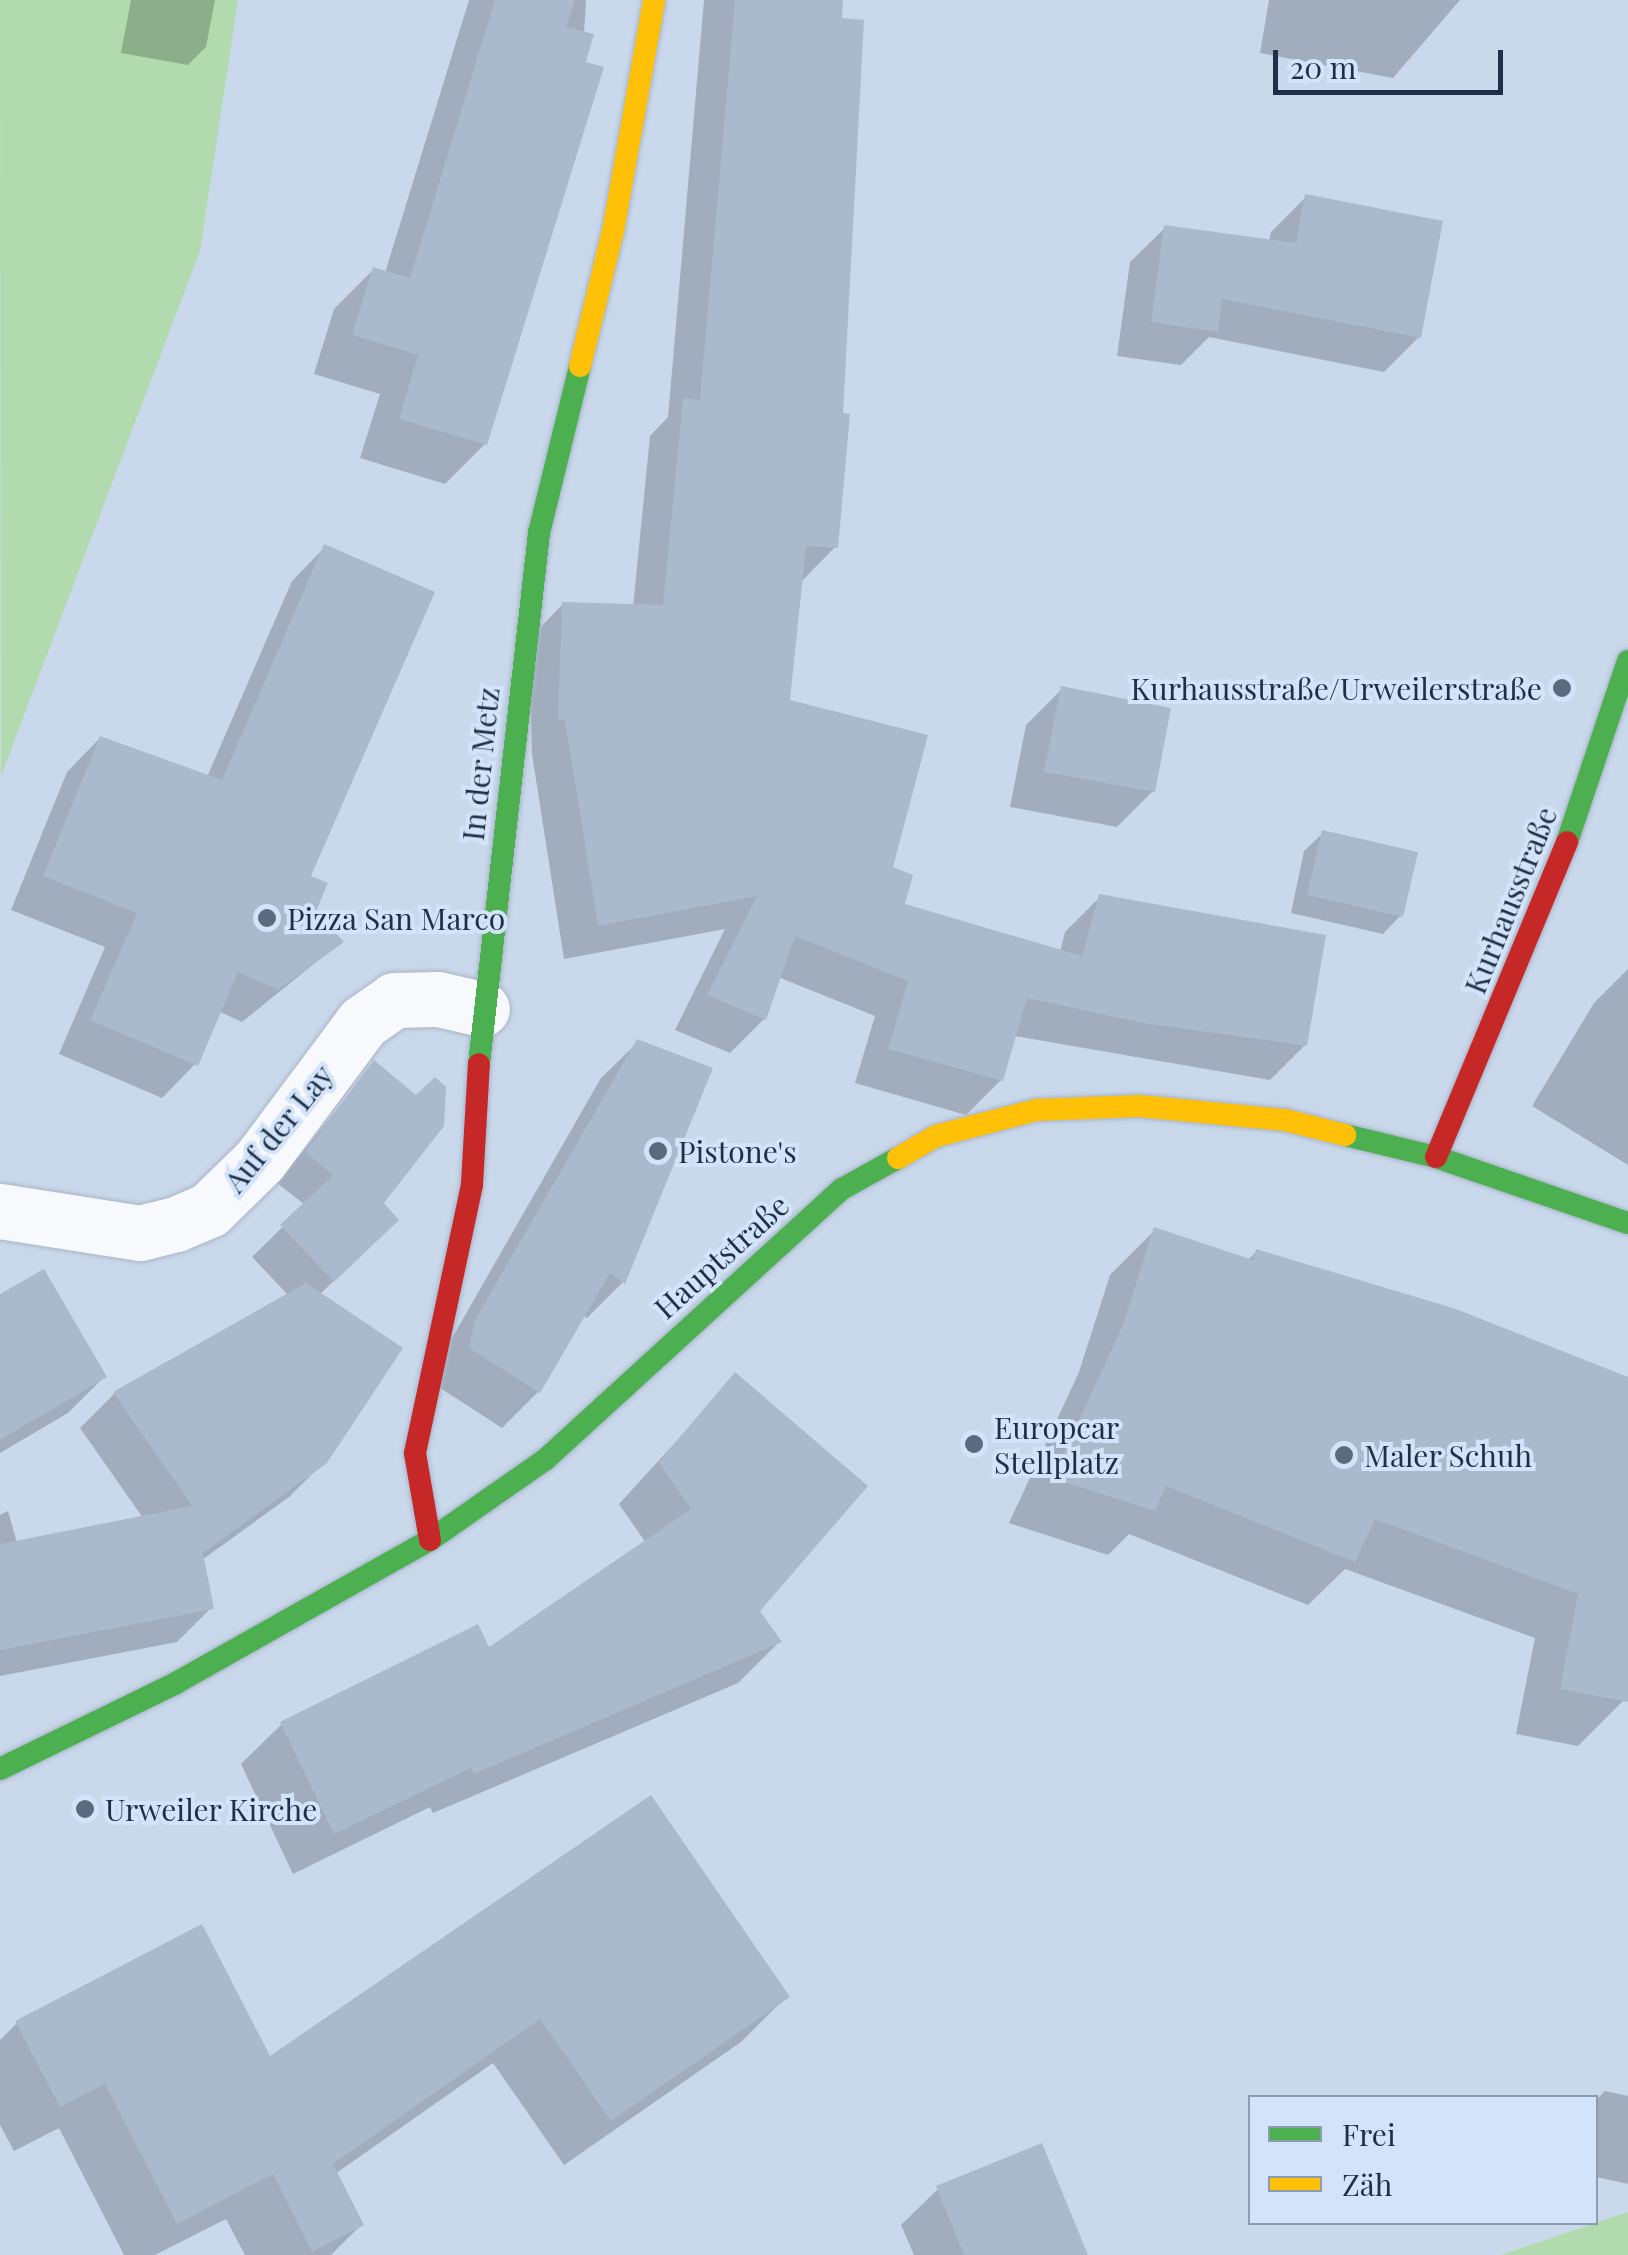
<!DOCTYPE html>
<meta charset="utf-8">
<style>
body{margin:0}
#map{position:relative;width:1628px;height:2255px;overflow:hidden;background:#cad8eb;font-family:"Playfair Display",serif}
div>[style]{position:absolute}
.green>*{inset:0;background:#b1daae}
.shadow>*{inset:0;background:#0003}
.building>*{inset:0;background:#abb9cc}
.roads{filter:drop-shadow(0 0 2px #a7b5c8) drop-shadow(0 0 2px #a7b5c8)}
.street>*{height:55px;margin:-27.5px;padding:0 27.5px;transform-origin:27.5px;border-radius:27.5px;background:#f7f9fc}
.fast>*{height:22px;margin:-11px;padding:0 11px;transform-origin:11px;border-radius:11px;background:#4caf50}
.slow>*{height:22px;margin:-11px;padding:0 11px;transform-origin:11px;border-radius:11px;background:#ffc107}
.jam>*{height:22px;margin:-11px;padding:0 11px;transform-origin:11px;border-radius:11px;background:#c62828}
.dots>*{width:28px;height:28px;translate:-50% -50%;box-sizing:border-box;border:5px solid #d2e3fa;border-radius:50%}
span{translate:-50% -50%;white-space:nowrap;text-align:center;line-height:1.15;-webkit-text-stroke:8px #d2e3fa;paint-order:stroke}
.poi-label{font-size:30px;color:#1f2f45}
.right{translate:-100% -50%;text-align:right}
.left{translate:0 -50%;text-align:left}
.street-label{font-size:30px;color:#1f2f45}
.legend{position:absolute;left:1248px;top:2095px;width:350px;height:130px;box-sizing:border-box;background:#d2e3fa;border:2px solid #8a9bb2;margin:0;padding:12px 18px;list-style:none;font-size:30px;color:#1f2f45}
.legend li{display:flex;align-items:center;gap:20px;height:50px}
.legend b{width:50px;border:2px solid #8a9bb2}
.scale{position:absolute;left:1273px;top:50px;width:230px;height:45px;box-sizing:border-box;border:5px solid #1f2f45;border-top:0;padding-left:12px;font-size:30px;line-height:35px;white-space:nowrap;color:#1f2f45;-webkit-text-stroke:8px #d2e3fa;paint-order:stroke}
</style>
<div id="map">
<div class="green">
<i style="clip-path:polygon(0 0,238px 0,200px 251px,1px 776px)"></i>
<i style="clip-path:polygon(1628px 2212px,1628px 2255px,1501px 2255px)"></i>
</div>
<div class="shadow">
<i style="clip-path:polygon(131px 0,215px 0,206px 47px,188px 65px,121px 53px)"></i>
<i style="clip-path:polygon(469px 0,586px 0,584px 34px,485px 444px,445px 484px,360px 458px,380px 394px,314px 374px,334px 309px,374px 269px,385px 273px)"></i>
<i style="clip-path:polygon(704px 0,841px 0,835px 547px,800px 583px,787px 702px,890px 869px,901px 906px,1060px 952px,1065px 932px,1100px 897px,1305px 1045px,1270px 1080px,1014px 1036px,1001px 1080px,966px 1115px,855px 1083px,875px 1016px,778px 977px,764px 1019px,730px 1053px,675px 1030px,725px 929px,564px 959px,532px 754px,529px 639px,563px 604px,633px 607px,650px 436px,668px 417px)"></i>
<i style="clip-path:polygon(1269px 0,1460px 0,1393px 78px,1260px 53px)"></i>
<i style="clip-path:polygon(1306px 197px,1419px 337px,1384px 372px,1209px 337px,1181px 365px,1117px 356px,1130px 262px,1165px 228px,1269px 242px,1271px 232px)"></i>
<i style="clip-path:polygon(325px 547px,308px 877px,313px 912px,341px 942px,242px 1022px,218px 1011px,195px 1064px,162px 1098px,59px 1054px,105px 947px,11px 910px,67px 772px,100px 738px,207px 777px,292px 581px)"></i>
<i style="clip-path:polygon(1062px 689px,1153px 791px,1117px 827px,1010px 807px,1026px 725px)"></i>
<i style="clip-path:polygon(1323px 833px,1401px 915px,1383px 934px,1291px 913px,1304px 851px)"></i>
<i style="clip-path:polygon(1628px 969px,1628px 1165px,1532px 1106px,1594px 1003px)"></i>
<i style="clip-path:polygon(638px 1042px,623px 1282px,587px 1318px,583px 1315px,538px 1392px,502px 1428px,434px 1384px,440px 1359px,601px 1078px)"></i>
<i style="clip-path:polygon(374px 1064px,380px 1203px,366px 1250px,319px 1295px,325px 1461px,289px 1497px,202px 1560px,211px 1608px,177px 1642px,0 1676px,0 1515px,8px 1511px,17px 1543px,143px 1518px,80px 1428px,114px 1394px,289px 1296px,252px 1257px,305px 1205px,277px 1183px)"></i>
<i style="clip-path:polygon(1155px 1230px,1247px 1261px,1256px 1252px,1628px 1379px,1628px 1676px,1623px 1701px,1578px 1746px,1516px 1734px,1535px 1638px,1345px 1569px,1308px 1605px,1129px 1534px,1108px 1555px,1009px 1523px,1079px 1372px,1110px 1275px)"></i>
<i style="clip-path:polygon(0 1297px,104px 1377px,68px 1413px,0 1453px)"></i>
<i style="clip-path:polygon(736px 1376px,757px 1610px,779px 1642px,738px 1683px,433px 1813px,430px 1807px,293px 1874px,241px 1764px,282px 1724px,488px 1651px,646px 1543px,619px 1504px)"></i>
<i style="clip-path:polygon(651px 1798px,787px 1996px,741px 2042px,564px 2165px,493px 2063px,335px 2174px,361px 2225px,331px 2255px,245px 2255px,226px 2219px,155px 2255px,124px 2255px,59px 2128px,14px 2151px,0 2125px,0 2040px,17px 2023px,269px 2060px)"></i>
<i style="clip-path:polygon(1605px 2091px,1628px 2096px,1628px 2184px,1596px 2177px,1596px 2100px)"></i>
<i style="clip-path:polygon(938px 2189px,1085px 2255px,914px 2255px,901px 2225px)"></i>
</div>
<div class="building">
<i style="clip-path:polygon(495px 0,575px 0,566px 27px,594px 34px,586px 62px,604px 67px,487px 445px,399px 419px,418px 355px,352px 335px,373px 267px,410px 278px)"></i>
<i style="clip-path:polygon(735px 0,843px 0,842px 18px,864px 20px,843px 413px,850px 414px,838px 548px,806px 546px,790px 700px,928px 735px,893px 867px,913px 875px,905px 904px,1082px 956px,1099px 894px,1326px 935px,1307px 1046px,1143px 1023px,1027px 998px,1003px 1081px,888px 1049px,908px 981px,795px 936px,766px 1020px,707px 995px,757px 896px,598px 926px,565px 720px,558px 720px,562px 602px,663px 605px,683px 398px,700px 400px)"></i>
<i style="clip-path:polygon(1305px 194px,1443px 221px,1421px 338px,1222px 299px,1218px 332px,1151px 322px,1164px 225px,1296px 243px)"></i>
<i style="clip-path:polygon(324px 544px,435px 592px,311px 876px,328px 883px,316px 911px,344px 942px,278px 990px,238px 972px,198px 1066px,90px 1020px,137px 913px,43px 876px,100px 736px,222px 780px)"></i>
<i style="clip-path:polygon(1061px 686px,1171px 708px,1155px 792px,1044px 772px)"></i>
<i style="clip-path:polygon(1322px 830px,1418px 852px,1403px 917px,1307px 895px)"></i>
<i style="clip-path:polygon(637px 1039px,713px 1068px,625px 1284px,610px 1273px,540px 1393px,469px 1348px,475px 1320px)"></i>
<i style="clip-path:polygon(374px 1060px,416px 1095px,435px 1077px,446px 1087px,444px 1126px,384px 1203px,399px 1220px,334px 1282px,280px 1225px,333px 1175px,305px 1152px)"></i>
<i style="clip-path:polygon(1154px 1227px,1253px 1260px,1256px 1249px,1456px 1309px,1628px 1377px,1628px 1702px,1560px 1689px,1578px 1594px,1375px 1519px,1355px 1562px,1166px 1486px,1155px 1511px,1052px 1478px,1123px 1325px)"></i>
<i style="clip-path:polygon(44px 1269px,107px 1377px,0 1440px,0 1294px)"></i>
<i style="clip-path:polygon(306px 1283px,403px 1348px,327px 1463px,203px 1553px,214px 1609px,0 1650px,0 1544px,192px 1506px,113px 1392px)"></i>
<i style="clip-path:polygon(735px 1372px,868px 1486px,760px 1611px,782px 1642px,474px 1774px,471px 1768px,334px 1834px,280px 1722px,478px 1624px,489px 1647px,691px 1509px,659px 1462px)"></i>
<i style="clip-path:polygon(651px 1795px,790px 1997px,611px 2121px,540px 2019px,333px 2164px,364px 2225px,312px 2252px,273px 2174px,177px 2224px,105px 2084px,60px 2107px,15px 2021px,202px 1924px,270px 2056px)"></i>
<i style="clip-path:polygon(1042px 2143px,1088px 2255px,964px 2255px,936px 2186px)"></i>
</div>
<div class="roads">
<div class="street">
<i style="left:0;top:1211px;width:142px;rotate:8.9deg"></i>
<i style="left:140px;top:1233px;width:37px;rotate:-14deg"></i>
<i style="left:176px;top:1224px;width:36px;rotate:-23deg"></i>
<i style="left:209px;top:1210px;width:71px;rotate:-44.4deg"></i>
<i style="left:260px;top:1160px;width:172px;rotate:-53.3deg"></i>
<i style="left:363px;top:1022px;width:38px;rotate:-35deg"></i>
<i style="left:394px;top:1000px;width:44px;rotate:-1.3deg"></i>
<i style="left:438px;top:999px;width:45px;rotate:12.8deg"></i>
</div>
<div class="fast">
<i style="left:1567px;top:842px;width:191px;rotate:-71.4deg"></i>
<i style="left:479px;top:1064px;width:534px;rotate:-83.55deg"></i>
<i style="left:539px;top:533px;width:172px;rotate:-76.2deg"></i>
<i style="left:1345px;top:1135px;width:94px;rotate:13.6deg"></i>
<i style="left:1436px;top:1157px;width:203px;rotate:19deg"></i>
<i style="left:0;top:1769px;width:196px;rotate:-26deg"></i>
<i style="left:176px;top:1683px;width:291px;rotate:-29.4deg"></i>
<i style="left:430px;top:1540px;width:141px;rotate:-34.9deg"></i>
<i style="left:546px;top:1459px;width:401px;rotate:-42.4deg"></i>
<i style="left:842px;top:1189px;width:64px;rotate:-29deg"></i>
</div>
<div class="slow">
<i style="left:580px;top:366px;width:139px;rotate:-76.3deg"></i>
<i style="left:613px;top:231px;width:235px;rotate:-79.9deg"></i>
<i style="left:898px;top:1158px;width:44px;rotate:-30.1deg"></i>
<i style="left:936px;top:1136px;width:103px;rotate:-14.6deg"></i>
<i style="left:1036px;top:1110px;width:103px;rotate:-2.2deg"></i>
<i style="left:1139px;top:1106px;width:147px;rotate:5.5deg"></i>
<i style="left:1285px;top:1120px;width:62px;rotate:14deg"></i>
</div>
<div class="jam">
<i style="left:1436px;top:1157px;width:341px;rotate:-67.4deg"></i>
<i style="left:430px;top:1540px;width:88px;rotate:-99.8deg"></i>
<i style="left:415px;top:1453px;width:275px;rotate:-78deg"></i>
<i style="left:472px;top:1184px;width:120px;rotate:-86.7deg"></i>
</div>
</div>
<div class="dots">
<i style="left:1562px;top:688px;background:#5b6a7f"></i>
<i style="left:267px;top:918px;background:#5b6a7f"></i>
<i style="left:658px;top:1151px;background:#5b6a7f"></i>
<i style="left:974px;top:1444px;background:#5b6a7f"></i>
<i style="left:1344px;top:1455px;background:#5b6a7f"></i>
<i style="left:85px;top:1809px;background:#5b6a7f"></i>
</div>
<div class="poi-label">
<span class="right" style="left:1542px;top:688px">Kurhausstraße/Urweilerstraße</span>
<span class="left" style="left:287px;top:918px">Pizza San Marco</span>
<span class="left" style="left:678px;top:1151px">Pistone's</span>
<span class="left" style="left:994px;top:1444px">Europcar<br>Stellplatz</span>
<span class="left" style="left:1364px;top:1455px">Maler Schuh</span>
<span class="left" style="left:105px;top:1809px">Urweiler Kirche</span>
</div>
<div class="street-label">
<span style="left:480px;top:764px;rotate:-84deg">In der Metz</span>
<span style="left:1510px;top:900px;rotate:-68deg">Kurhausstraße</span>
<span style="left:278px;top:1128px;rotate:-51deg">Auf der Lay</span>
<span style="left:721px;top:1256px;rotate:-42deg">Hauptstraße</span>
</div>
<ul class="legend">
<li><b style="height:12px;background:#4caf50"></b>Frei</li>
<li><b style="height:12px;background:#ffc107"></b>Zäh</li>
</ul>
<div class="scale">20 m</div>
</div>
